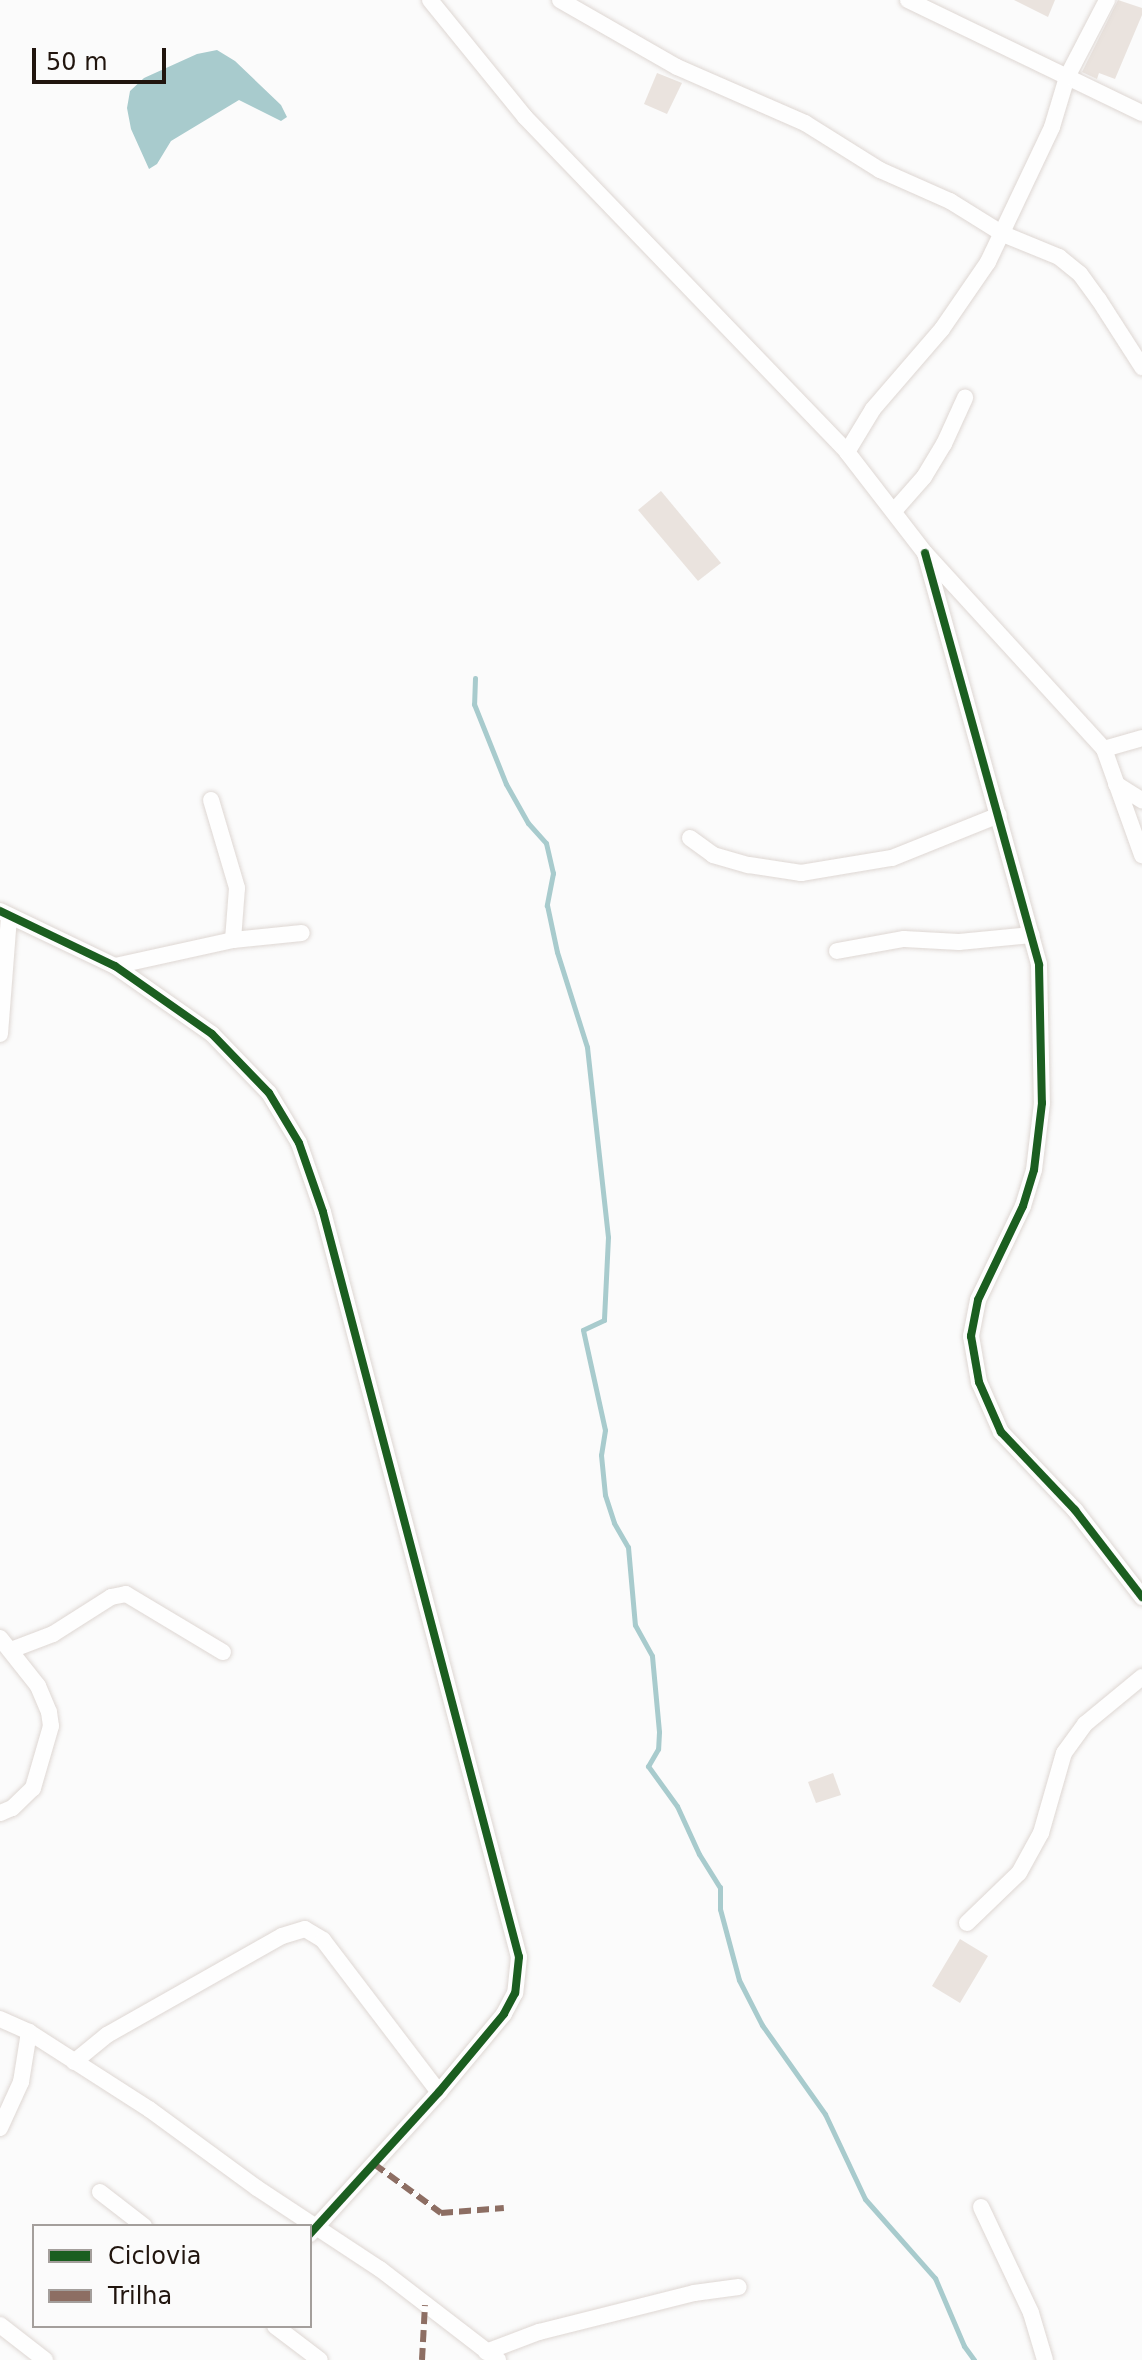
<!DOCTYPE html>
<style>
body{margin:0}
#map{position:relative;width:1142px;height:2360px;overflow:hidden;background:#fbfbfb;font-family:"DejaVu Sans",sans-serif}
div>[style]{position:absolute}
.water>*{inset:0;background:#a8cbcd}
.stream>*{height:5px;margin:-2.5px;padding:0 2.5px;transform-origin:2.5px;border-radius:2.5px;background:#a8cbcd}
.building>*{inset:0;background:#eae3de}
.roads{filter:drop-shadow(0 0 2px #ded7d3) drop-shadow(0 0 2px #ded7d3)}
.street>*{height:16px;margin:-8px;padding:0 8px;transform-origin:8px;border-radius:8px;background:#fefefe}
.quiet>*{height:6px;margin-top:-3px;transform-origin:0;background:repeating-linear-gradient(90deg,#8d6e63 0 12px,transparent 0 18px)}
.cycleway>*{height:8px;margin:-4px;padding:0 4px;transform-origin:4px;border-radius:4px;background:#1b5e20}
span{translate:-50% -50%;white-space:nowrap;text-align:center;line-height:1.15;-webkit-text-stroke:7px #fbfbfb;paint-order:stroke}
.legend{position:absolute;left:32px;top:2224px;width:280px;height:104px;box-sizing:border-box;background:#fbfbfb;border:2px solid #a49f9c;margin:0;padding:10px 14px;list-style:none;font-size:24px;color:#21150e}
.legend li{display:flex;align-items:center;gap:16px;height:40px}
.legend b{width:40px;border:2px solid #a49f9c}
.scale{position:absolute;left:32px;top:48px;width:134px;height:36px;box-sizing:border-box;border:4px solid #21150e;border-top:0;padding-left:10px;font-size:24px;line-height:28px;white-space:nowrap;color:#21150e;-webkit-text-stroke:6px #fbfbfb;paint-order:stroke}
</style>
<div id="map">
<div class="water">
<i style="clip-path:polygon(217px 50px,235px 61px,281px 105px,287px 117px,281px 121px,239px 100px,171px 141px,157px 164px,149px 169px,131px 129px,127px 108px,130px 91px,144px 78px,197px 54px)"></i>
</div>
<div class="stream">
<i style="left:475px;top:678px;width:26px;rotate:92deg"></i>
<i style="left:474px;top:704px;width:86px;rotate:68.2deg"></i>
<i style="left:506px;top:784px;width:45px;rotate:60.6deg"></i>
<i style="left:528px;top:823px;width:27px;rotate:48deg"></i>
<i style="left:546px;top:843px;width:31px;rotate:77deg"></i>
<i style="left:553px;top:873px;width:33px;rotate:101deg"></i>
<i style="left:547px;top:905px;width:48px;rotate:78deg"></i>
<i style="left:557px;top:952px;width:100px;rotate:72.5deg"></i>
<i style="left:587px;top:1047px;width:191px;rotate:83.7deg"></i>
<i style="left:608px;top:1237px;width:83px;rotate:92.8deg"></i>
<i style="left:604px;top:1320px;width:23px;rotate:155deg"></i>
<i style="left:583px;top:1330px;width:102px;rotate:77.6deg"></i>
<i style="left:605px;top:1430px;width:25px;rotate:99deg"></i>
<i style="left:601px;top:1455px;width:40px;rotate:84.3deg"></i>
<i style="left:605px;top:1495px;width:29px;rotate:72deg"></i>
<i style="left:614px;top:1523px;width:28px;rotate:60deg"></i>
<i style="left:628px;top:1547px;width:78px;rotate:84.9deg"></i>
<i style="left:635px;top:1625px;width:35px;rotate:61deg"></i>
<i style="left:652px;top:1656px;width:76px;rotate:84.7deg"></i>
<i style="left:659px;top:1732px;width:17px;rotate:93deg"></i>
<i style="left:658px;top:1749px;width:20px;rotate:120deg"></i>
<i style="left:648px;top:1766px;width:49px;rotate:54.1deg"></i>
<i style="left:677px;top:1806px;width:53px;rotate:65.4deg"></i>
<i style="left:699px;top:1854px;width:39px;rotate:58deg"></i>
<i style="left:720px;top:1887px;width:22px;rotate:90deg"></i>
<i style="left:720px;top:1909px;width:73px;rotate:75deg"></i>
<i style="left:739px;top:1980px;width:51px;rotate:62.9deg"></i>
<i style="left:762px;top:2025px;width:109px;rotate:54.7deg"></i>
<i style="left:825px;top:2114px;width:94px;rotate:64.8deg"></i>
<i style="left:865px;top:2199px;width:106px;rotate:48.5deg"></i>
<i style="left:935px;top:2278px;width:74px;rotate:66.9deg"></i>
<i style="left:964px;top:2346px;width:17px;rotate:54deg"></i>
</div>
<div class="building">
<i style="clip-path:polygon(1014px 0,1055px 0,1048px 17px)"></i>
<i style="clip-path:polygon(1118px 0,1142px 8px,1142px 15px,1115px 79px,1099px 73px,1097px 79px,1082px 72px)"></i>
<i style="clip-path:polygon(657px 73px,682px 83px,667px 114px,644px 104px)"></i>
<i style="clip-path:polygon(661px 491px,721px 563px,698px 581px,638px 510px)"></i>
<i style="clip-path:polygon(833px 1773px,841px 1795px,816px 1803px,808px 1782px)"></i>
<i style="clip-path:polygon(960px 1939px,988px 1956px,960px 2003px,932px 1986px)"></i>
</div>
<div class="roads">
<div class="street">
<i style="left:430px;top:0;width:151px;rotate:50.9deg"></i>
<i style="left:525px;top:117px;width:465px;rotate:46.1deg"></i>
<i style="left:847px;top:452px;width:128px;rotate:52.3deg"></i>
<i style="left:925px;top:553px;width:265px;rotate:47.6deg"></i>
<i style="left:1104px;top:749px;width:113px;rotate:70.3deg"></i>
<i style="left:560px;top:0;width:135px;rotate:29.8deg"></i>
<i style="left:677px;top:67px;width:140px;rotate:23.6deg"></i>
<i style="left:805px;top:123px;width:89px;rotate:32.1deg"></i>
<i style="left:880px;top:170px;width:77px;rotate:23.9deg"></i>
<i style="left:950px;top:201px;width:62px;rotate:31.9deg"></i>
<i style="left:1003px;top:234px;width:61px;rotate:22.3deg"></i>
<i style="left:1059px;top:257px;width:27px;rotate:39deg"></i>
<i style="left:1080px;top:274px;width:32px;rotate:54deg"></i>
<i style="left:1099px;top:300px;width:80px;rotate:57.3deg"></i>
<i style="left:908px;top:0;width:260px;rotate:25.8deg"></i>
<i style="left:847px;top:452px;width:50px;rotate:-58.8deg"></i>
<i style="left:873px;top:409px;width:106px;rotate:-49.2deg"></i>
<i style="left:942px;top:329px;width:81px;rotate:-55.5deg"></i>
<i style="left:988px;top:262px;width:149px;rotate:-64.6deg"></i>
<i style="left:1052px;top:127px;width:52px;rotate:-73.3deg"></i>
<i style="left:1067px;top:77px;width:87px;rotate:-62.5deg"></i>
<i style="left:894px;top:511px;width:45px;rotate:-48.6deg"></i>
<i style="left:924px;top:477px;width:39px;rotate:-59deg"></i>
<i style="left:944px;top:444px;width:51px;rotate:-65.5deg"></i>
<i style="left:925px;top:553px;width:427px;rotate:74.5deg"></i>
<i style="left:1039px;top:965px;width:138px;rotate:88.8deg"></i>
<i style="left:1042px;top:1103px;width:67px;rotate:96.8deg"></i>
<i style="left:1034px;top:1170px;width:38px;rotate:107deg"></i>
<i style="left:1023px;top:1206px;width:104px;rotate:115.6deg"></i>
<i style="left:978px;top:1300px;width:37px;rotate:101deg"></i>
<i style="left:971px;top:1336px;width:47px;rotate:80.1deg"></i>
<i style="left:979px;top:1382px;width:55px;rotate:66.3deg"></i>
<i style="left:1001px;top:1432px;width:108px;rotate:46.5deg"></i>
<i style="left:1075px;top:1510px;width:110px;rotate:52.4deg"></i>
<i style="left:1104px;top:749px;width:40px;rotate:-16deg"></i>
<i style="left:1116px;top:784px;width:31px;rotate:32deg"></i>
<i style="left:211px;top:800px;width:92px;rotate:73.5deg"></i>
<i style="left:237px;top:888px;width:52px;rotate:94.4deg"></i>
<i style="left:690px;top:838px;width:29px;rotate:36deg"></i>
<i style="left:713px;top:855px;width:37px;rotate:16deg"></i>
<i style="left:749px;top:865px;width:53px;rotate:8.7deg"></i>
<i style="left:801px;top:873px;width:92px;rotate:-9.4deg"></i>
<i style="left:892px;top:858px;width:115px;rotate:-21.9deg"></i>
<i style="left:0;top:911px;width:127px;rotate:25.6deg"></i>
<i style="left:115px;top:966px;width:118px;rotate:35deg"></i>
<i style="left:212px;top:1034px;width:82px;rotate:46deg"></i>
<i style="left:269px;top:1093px;width:58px;rotate:59deg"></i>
<i style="left:299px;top:1143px;width:73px;rotate:70.8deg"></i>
<i style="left:323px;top:1212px;width:770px;rotate:75.26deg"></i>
<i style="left:519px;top:1957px;width:36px;rotate:96deg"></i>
<i style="left:515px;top:1993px;width:24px;rotate:118deg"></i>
<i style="left:504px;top:2014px;width:102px;rotate:129.8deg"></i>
<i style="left:439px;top:2092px;width:192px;rotate:132.3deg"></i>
<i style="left:837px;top:951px;width:68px;rotate:-10.2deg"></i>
<i style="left:904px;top:939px;width:55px;rotate:3.1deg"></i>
<i style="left:959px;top:942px;width:73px;rotate:-5.5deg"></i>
<i style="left:115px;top:966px;width:121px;rotate:-12.4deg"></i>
<i style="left:233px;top:940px;width:69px;rotate:-5.8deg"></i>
<i style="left:0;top:1034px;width:117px;rotate:-85.6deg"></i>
<i style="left:0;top:1638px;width:61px;rotate:51.6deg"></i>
<i style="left:38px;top:1686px;width:28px;rotate:67deg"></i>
<i style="left:49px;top:1712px;width:14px;rotate:82deg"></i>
<i style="left:51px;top:1726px;width:65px;rotate:106.2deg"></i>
<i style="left:33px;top:1788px;width:29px;rotate:136deg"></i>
<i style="left:12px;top:1808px;width:13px;rotate:157deg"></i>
<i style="left:11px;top:1650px;width:45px;rotate:-20.9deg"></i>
<i style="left:53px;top:1634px;width:69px;rotate:-32.5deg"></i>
<i style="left:111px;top:1597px;width:15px;rotate:-11deg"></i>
<i style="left:126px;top:1594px;width:113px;rotate:30.9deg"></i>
<i style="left:967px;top:1923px;width:72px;rotate:-43.9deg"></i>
<i style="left:1019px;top:1873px;width:46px;rotate:-61.2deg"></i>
<i style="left:1041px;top:1833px;width:83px;rotate:-74deg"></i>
<i style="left:1064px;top:1753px;width:36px;rotate:-54deg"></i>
<i style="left:1085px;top:1724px;width:74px;rotate:-39.5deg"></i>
<i style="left:0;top:2019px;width:32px;rotate:24deg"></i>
<i style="left:29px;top:2032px;width:143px;rotate:32.7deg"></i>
<i style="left:149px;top:2109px;width:134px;rotate:36.2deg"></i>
<i style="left:257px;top:2188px;width:147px;rotate:33.4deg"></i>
<i style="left:380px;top:2269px;width:149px;rotate:37.6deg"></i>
<i style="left:74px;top:2062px;width:43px;rotate:-39.3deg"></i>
<i style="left:107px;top:2035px;width:201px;rotate:-29.5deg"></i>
<i style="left:282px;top:1936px;width:24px;rotate:-17deg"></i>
<i style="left:305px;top:1929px;width:21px;rotate:31deg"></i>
<i style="left:323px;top:1940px;width:191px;rotate:52.7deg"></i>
<i style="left:0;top:2128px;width:51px;rotate:-65.5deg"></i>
<i style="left:21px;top:2082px;width:51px;rotate:-80.9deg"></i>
<i style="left:100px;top:2192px;width:56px;rotate:37.7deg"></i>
<i style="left:981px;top:2207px;width:117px;rotate:64.7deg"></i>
<i style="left:1031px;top:2313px;width:49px;rotate:73.4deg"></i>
<i style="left:0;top:2325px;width:57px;rotate:37.9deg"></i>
<i style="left:275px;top:2326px;width:56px;rotate:37.1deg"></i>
<i style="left:486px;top:2352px;width:57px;rotate:-20.7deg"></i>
<i style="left:539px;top:2332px;width:160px;rotate:-14.1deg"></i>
<i style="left:694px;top:2293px;width:45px;rotate:-7.6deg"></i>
</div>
</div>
<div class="quiet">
<i style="left:374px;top:2164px;width:83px;rotate:36.2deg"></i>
<i style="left:441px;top:2213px;width:63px;rotate:-4.5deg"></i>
<i style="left:422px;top:2360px;width:55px;rotate:-86.9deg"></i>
</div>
<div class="cycleway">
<i style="left:925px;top:553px;width:427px;rotate:74.5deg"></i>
<i style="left:1039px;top:965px;width:138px;rotate:88.8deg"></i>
<i style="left:1042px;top:1103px;width:67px;rotate:96.8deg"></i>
<i style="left:1034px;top:1170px;width:38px;rotate:107deg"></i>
<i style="left:1023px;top:1206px;width:104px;rotate:115.6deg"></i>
<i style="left:978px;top:1300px;width:37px;rotate:101deg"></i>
<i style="left:971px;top:1336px;width:47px;rotate:80.1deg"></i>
<i style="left:979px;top:1382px;width:55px;rotate:66.3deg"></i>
<i style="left:1001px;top:1432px;width:108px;rotate:46.5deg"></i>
<i style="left:1075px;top:1510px;width:110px;rotate:52.4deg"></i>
<i style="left:0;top:911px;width:127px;rotate:25.6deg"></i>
<i style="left:115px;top:966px;width:118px;rotate:35deg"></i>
<i style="left:212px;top:1034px;width:82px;rotate:46deg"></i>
<i style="left:269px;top:1093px;width:58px;rotate:59deg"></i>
<i style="left:299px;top:1143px;width:73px;rotate:70.8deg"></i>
<i style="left:323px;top:1212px;width:770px;rotate:75.26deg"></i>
<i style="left:519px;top:1957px;width:36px;rotate:96deg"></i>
<i style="left:515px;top:1993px;width:24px;rotate:118deg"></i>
<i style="left:504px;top:2014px;width:102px;rotate:129.8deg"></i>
<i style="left:439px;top:2092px;width:192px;rotate:132.3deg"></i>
</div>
<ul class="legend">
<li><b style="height:10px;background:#1b5e20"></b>Ciclovia</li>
<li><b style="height:10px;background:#8d6e63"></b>Trilha</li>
</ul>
<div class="scale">50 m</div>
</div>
